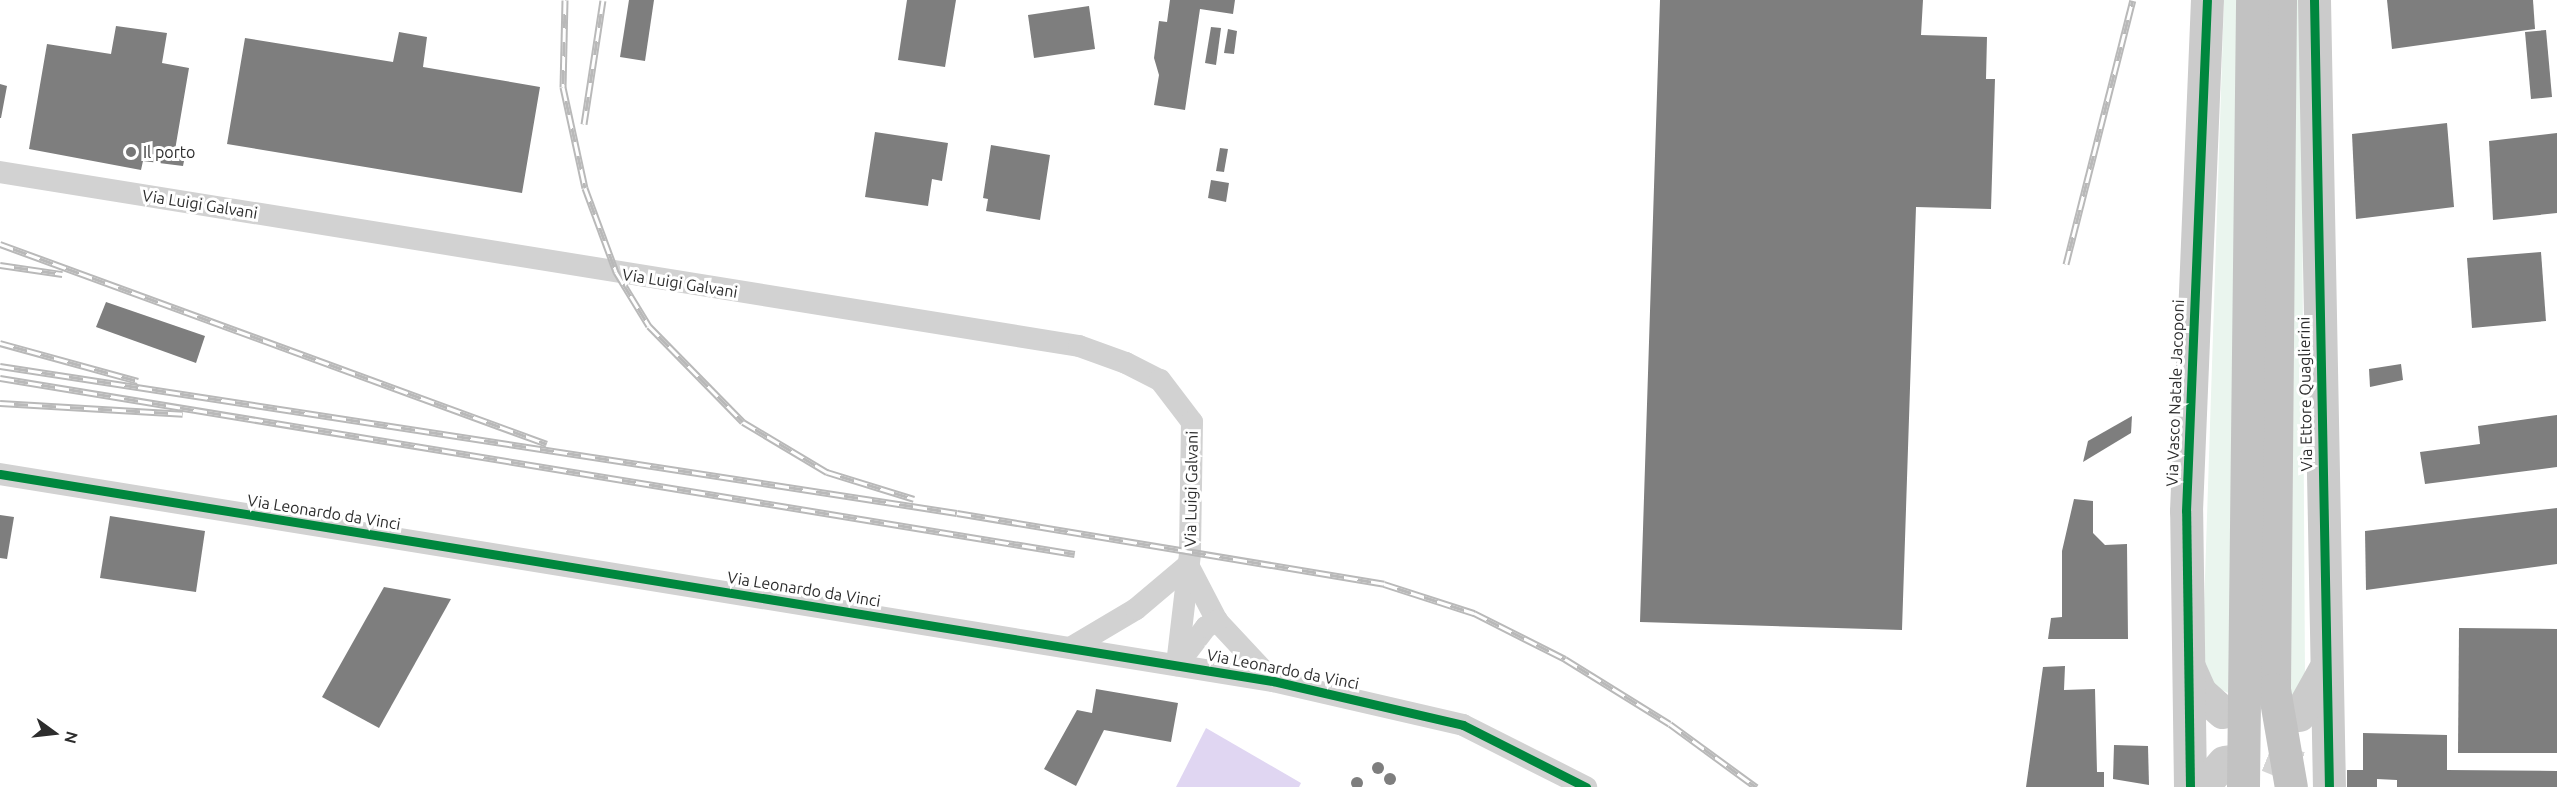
<!DOCTYPE html>
<style>
body{margin:0}
#map{position:relative;width:2557px;height:787px;overflow:hidden;background:#fff;font-family:Ubuntu,sans-serif}
div>[style]{position:absolute}
.green>*{inset:0;background:#eaf5ee}
.water>*{inset:0;background:#e0d6f2}
.building>*{inset:0;background:#7e7e7e}
.round{border-radius:50%}
.secondary-tunnel>*{height:33px;margin-top:-16.5px;transform-origin:0;background:repeating-linear-gradient(90deg,#d5d5d5 0 33px,transparent 0 49px)}
.minor>*{height:22px;margin:-11px;padding:0 11px;transform-origin:11px;border-radius:11px;background:#d2d2d2}
.secondary>*{height:33px;margin:-16.5px;padding:0 16.5px;transform-origin:16.5px;border-radius:16.5px;background:#cbcbcb}
.trunk>*{height:33px;margin:-16.5px;padding:0 16.5px;transform-origin:16.5px;border-radius:16.5px;background:#c2c2c2}
.rail>*{height:7px;margin-top:-3.5px;transform-origin:0;background:repeating-linear-gradient(90deg,#fff 0 14px,#b9b9b9 0 28px);box-sizing:border-box;border-block:2px solid #b9b9b9}
.trunk-bridge>*{height:33px;margin:-16.5px;padding:0 16.5px;transform-origin:16.5px;border-radius:16.5px;background:#c2c2c2}
.cycleway>*{height:9px;margin:-4.5px;padding:0 4.5px;transform-origin:4.5px;border-radius:4.5px;background:#00873e}
.dots>*{width:16px;height:16px;translate:-50% -50%;box-sizing:border-box;border:3px solid #fff;border-radius:50%}
span{translate:-50% -50%;white-space:nowrap;text-align:center;line-height:1.15;-webkit-text-stroke:6px #fff;paint-order:stroke}
.poi-label{font-size:16px;color:#2d2d2d}
.left{translate:0 -50%;text-align:left}
.street-label{font-size:16px;color:#2d2d2d}
.north{position:absolute;left:24px;top:703px;width:60px;height:60px;-webkit-text-stroke:4px #fff;paint-order:stroke;rotate:105deg;font-size:16px;font-weight:700;line-height:24px;text-align:center;color:#2d2d2d}
.north::after{content:'';display:block;margin:auto;width:21px;height:27px;background:#2d2d2d;clip-path:polygon(50% 0,100% 100%,50% 72%,0 100%)}
</style>
<div id="map">
<div class="green">
<i style="clip-path:polygon(2224px 0,2301px 0,2305px 678px,2292px 698px,2255px 706px,2216px 687px,2202px 669px)"></i>
</div>
<div class="water">
<i style="clip-path:polygon(1206px 728px,1301px 783px,1299px 787px,1176px 787px)"></i>
</div>
<div class="building">
<i style="clip-path:polygon(629px 0,654px 0,645px 61px,620px 57px)"></i>
<i style="clip-path:polygon(907px 0,956px 0,945px 67px,898px 60px)"></i>
<i style="clip-path:polygon(1170px 0,1235px 0,1233px 14px,1200px 9px,1185px 110px,1154px 105px,1159px 75px,1154px 58px,1159px 21px,1167px 22px)"></i>
<i style="clip-path:polygon(1660px 0,1923px 0,1921px 35px,1987px 37px,1986px 79px,1995px 79px,1991px 209px,1916px 207px,1902px 630px,1640px 622px)"></i>
<i style="clip-path:polygon(2387px 0,2533px 0,2535px 29px,2392px 49px)"></i>
<i style="clip-path:polygon(1089px 6px,1095px 49px,1034px 58px,1028px 15px)"></i>
<i style="clip-path:polygon(116px 26px,167px 33px,162px 63px,189px 68px,175px 150px,186px 151px,183px 166px,143px 161px,141px 170px,29px 149px,47px 44px,111px 54px)"></i>
<i style="clip-path:polygon(1211px 27px,1221px 28px,1216px 65px,1205px 63px)"></i>
<i style="clip-path:polygon(1228px 29px,1237px 31px,1234px 54px,1224px 53px)"></i>
<i style="clip-path:polygon(2546px 30px,2552px 97px,2531px 99px,2525px 32px)"></i>
<i style="clip-path:polygon(399px 32px,427px 37px,423px 67px,540px 87px,522px 193px,227px 144px,245px 38px,393px 62px)"></i>
<i style="clip-path:polygon(0 84px,7px 86px,1px 118px,0 118px)"></i>
<i style="clip-path:polygon(2447px 123px,2454px 207px,2356px 219px,2352px 134px)"></i>
<i style="clip-path:polygon(875px 132px,948px 143px,942px 181px,932px 179px,928px 206px,865px 197px)"></i>
<i style="clip-path:polygon(2557px 133px,2557px 213px,2493px 220px,2489px 141px)"></i>
<i style="clip-path:polygon(991px 145px,1050px 155px,1040px 220px,986px 211px,988px 199px,983px 198px)"></i>
<i style="clip-path:polygon(1220px 148px,1228px 149px,1224px 172px,1216px 171px)"></i>
<i style="clip-path:polygon(1211px 180px,1229px 183px,1226px 202px,1208px 198px)"></i>
<i style="clip-path:polygon(2541px 252px,2546px 321px,2472px 328px,2467px 258px)"></i>
<i style="clip-path:polygon(106px 302px,205px 336px,196px 363px,96px 327px)"></i>
<i style="clip-path:polygon(2401px 364px,2403px 380px,2370px 387px,2369px 369px)"></i>
<i style="clip-path:polygon(2557px 415px,2557px 467px,2425px 484px,2420px 452px,2480px 444px,2478px 426px)"></i>
<i style="clip-path:polygon(2132px 416px,2131px 433px,2083px 462px,2088px 441px)"></i>
<i style="clip-path:polygon(2074px 499px,2093px 501px,2093px 533px,2105px 545px,2127px 544px,2128px 639px,2048px 639px,2051px 618px,2062px 617px,2062px 551px)"></i>
<i style="clip-path:polygon(2557px 508px,2557px 564px,2366px 590px,2365px 531px)"></i>
<i style="clip-path:polygon(0 515px,14px 517px,7px 559px,0 558px)"></i>
<i style="clip-path:polygon(110px 516px,205px 531px,196px 592px,100px 578px)"></i>
<i style="clip-path:polygon(384px 587px,451px 599px,379px 728px,322px 697px)"></i>
<i style="clip-path:polygon(2459px 628px,2557px 629px,2557px 753px,2458px 753px)"></i>
<i style="clip-path:polygon(2065px 666px,2064px 690px,2095px 689px,2097px 772px,2104px 772px,2104px 787px,2026px 787px,2043px 667px)"></i>
<i style="clip-path:polygon(1096px 689px,1178px 703px,1171px 742px,1104px 730px,1076px 786px,1044px 769px,1077px 710px,1092px 713px)"></i>
<i style="clip-path:polygon(2363px 733px,2447px 735px,2447px 770px,2557px 771px,2557px 787px,2397px 787px,2397px 780px,2377px 779px,2377px 787px,2347px 787px,2347px 770px,2363px 770px)"></i>
<i style="clip-path:polygon(2114px 745px,2148px 746px,2149px 785px,2113px 779px)"></i>
<i class="round" style="left:1372px;top:762px;width:12px;height:12px"></i>
<i class="round" style="left:1384px;top:773px;width:12px;height:12px"></i>
<i class="round" style="left:1351px;top:777px;width:12px;height:12px"></i>
</div>
<div class="secondary-tunnel">
<i style="left:2224px;top:762px;width:45px;rotate:-9deg"></i>
<i style="left:2268px;top:755px;width:35px;rotate:22deg"></i>
</div>
<div class="minor">
<i style="left:0;top:172px;width:1093px;rotate:9.16deg"></i>
<i style="left:1079px;top:346px;width:50px;rotate:19.9deg"></i>
<i style="left:1126px;top:363px;width:38px;rotate:27deg"></i>
<i style="left:1160px;top:380px;width:53px;rotate:52.7deg"></i>
<i style="left:1192px;top:422px;width:132px;rotate:90.9deg"></i>
<i style="left:1190px;top:554px;width:112px;rotate:96.7deg"></i>
<i style="left:0;top:474px;width:1290px;rotate:9.24deg"></i>
<i style="left:1273px;top:681px;width:195px;rotate:13deg"></i>
<i style="left:1463px;top:725px;width:138px;rotate:26.8deg"></i>
<i style="left:1188px;top:565px;width:63px;rotate:62.6deg"></i>
<i style="left:1217px;top:621px;width:81px;rotate:47deg"></i>
<i style="left:1072px;top:647px;width:74px;rotate:-30.7deg"></i>
<i style="left:1136px;top:609px;width:68px;rotate:-40.2deg"></i>
<i style="left:1177px;top:665px;width:48px;rotate:-52.7deg"></i>
<i style="left:1206px;top:627px;width:13px;rotate:-29deg"></i>
</div>
<div class="secondary">
<i style="left:2314px;top:0;width:787px;rotate:88.91deg"></i>
<i style="left:2189px;top:667px;width:27px;rotate:66deg"></i>
<i style="left:2200px;top:692px;width:30px;rotate:42deg"></i>
<i style="left:2299px;top:715px;width:51px;rotate:-60.9deg"></i>
<i style="left:2190px;top:787px;width:276px;rotate:-90.8deg"></i>
<i style="left:2186px;top:511px;width:511px;rotate:-87.65deg"></i>
<i style="left:2202px;top:787px;width:33px;rotate:-49deg"></i>
</div>
<div class="trunk">
<i style="left:2274px;top:689px;width:689px;rotate:-89.5deg"></i>
</div>
<div class="rail">
<i style="left:565px;top:0;width:87px;rotate:91.3deg"></i>
<i style="left:563px;top:87px;width:103px;rotate:77.7deg"></i>
<i style="left:585px;top:188px;width:90px;rotate:69.7deg"></i>
<i style="left:616px;top:272px;width:63px;rotate:58.6deg"></i>
<i style="left:649px;top:326px;width:134px;rotate:45.6deg"></i>
<i style="left:743px;top:422px;width:98px;rotate:30.8deg"></i>
<i style="left:827px;top:472px;width:91px;rotate:17.2deg"></i>
<i style="left:584px;top:124px;width:125px;rotate:-81.3deg"></i>
<i style="left:0;top:244px;width:582px;rotate:20.08deg"></i>
<i style="left:2066px;top:264px;width:272px;rotate:-75.8deg"></i>
<i style="left:0;top:265px;width:63px;rotate:8.3deg"></i>
<i style="left:0;top:343px;width:143px;rotate:15.4deg"></i>
<i style="left:0;top:366px;width:968px;rotate:8.73deg"></i>
<i style="left:957px;top:513px;width:433px;rotate:9.4deg"></i>
<i style="left:1384px;top:584px;width:95px;rotate:17.9deg"></i>
<i style="left:1474px;top:613px;width:102px;rotate:26.8deg"></i>
<i style="left:1565px;top:659px;width:123px;rotate:31.8deg"></i>
<i style="left:1670px;top:724px;width:107px;rotate:36.2deg"></i>
<i style="left:0;top:378px;width:1089px;rotate:9.3deg"></i>
<i style="left:0;top:403px;width:183px;rotate:3.4deg"></i>
</div>
<div class="trunk-bridge">
<i style="left:2274px;top:689px;width:99px;rotate:80.2deg"></i>
<i style="left:2243px;top:787px;width:787px;rotate:-89.34deg"></i>
</div>
<div class="cycleway">
<i style="left:2314px;top:0;width:787px;rotate:88.91deg"></i>
<i style="left:0;top:474px;width:1290px;rotate:9.24deg"></i>
<i style="left:1273px;top:681px;width:195px;rotate:13deg"></i>
<i style="left:1463px;top:725px;width:138px;rotate:26.8deg"></i>
<i style="left:2190px;top:787px;width:276px;rotate:-90.8deg"></i>
<i style="left:2186px;top:511px;width:511px;rotate:-87.65deg"></i>
</div>
<div class="dots">
<i style="left:131px;top:152px;background:#767676"></i>
</div>
<div class="poi-label">
<span class="left" style="left:143px;top:152px">Il porto</span>
</div>
<div class="street-label">
<span style="left:200px;top:204px;rotate:9deg">Via Luigi Galvani</span>
<span style="left:680px;top:283px;rotate:9deg">Via Luigi Galvani</span>
<span style="left:2175px;top:393px;rotate:-88deg">Via Vasco Natale Jacoponi</span>
<span style="left:2305px;top:394px;rotate:-91deg">Via Ettore Quaglierini</span>
<span style="left:1191px;top:489px;rotate:-89deg">Via Luigi Galvani</span>
<span style="left:324px;top:512px;rotate:9deg">Via Leonardo da Vinci</span>
<span style="left:804px;top:589px;rotate:9deg">Via Leonardo da Vinci</span>
<span style="left:1283px;top:669px;rotate:11deg">Via Leonardo da Vinci</span>
</div>
<div class="north">N</div>
</div>
